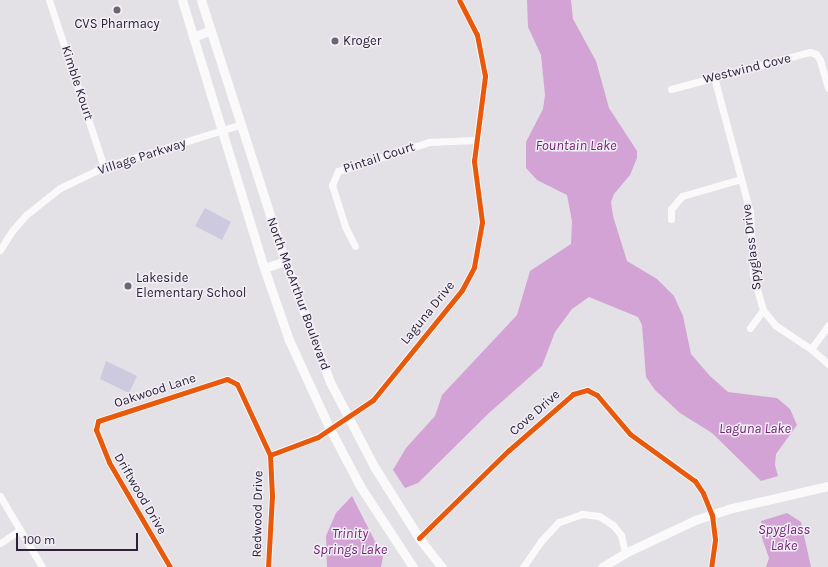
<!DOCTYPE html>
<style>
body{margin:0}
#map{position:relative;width:828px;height:567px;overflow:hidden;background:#e3e1e6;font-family:Karla,sans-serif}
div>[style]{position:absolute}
.green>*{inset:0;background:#cdcadf}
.water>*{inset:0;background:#d2a3d4}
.street>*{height:7px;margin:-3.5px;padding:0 3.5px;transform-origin:3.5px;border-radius:3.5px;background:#fbfafb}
.secondary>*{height:9px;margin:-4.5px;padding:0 4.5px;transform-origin:4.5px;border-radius:4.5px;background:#fbfafb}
.cycleway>*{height:5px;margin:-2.5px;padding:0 2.5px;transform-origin:2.5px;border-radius:2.5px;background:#e8590c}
.dots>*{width:11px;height:11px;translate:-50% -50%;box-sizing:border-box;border:2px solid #f1eef6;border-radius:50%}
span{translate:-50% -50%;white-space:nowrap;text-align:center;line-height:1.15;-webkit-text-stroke:3px #f1eef6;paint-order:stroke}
.poi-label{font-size:13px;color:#2d2038}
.left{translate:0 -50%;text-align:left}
.street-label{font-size:13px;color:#2d2038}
.water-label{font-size:14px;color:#6f1e70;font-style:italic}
.scale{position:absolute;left:16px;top:533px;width:122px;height:18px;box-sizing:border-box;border:2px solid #2d2038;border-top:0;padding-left:5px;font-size:12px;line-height:14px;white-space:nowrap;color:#2d2038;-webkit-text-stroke:3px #f1eef6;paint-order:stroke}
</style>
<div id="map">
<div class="green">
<i style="clip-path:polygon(205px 208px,231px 222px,222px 240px,195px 226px)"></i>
<i style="clip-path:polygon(106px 361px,137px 376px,129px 393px,100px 379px)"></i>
</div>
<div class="water">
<i style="clip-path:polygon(527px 0,571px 0,573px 19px,596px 61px,609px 108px,637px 151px,637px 158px,630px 175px,614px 194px,611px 202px,613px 216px,627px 261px,657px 279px,674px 296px,683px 316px,691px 354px,710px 376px,728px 392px,777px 398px,790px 409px,797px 425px,776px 454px,775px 465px,778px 476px,761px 481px,712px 433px,680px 413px,655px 390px,646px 377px,642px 325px,638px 317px,589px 297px,572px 309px,555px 332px,542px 366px,489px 413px,418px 483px,405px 488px,393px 470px,406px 448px,435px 416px,442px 395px,517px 315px,530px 271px,571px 244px,572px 221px,567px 195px,537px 180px,526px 168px,526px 142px,543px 109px,545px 95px,541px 55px,528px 27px)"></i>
<i style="clip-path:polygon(352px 496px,383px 557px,381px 567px,327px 567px,326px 536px,336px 513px)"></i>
<i style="clip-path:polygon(787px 513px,801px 522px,811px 567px,766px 567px,769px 558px,762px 538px,761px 521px)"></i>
</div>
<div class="street">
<i style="left:49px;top:0;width:176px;rotate:71.8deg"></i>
<i style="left:714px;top:77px;width:140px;rotate:75.1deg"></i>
<i style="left:750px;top:212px;width:63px;rotate:87.3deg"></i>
<i style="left:753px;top:275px;width:36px;rotate:74deg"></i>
<i style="left:763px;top:310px;width:19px;rotate:51deg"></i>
<i style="left:775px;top:325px;width:43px;rotate:33.7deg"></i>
<i style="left:811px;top:349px;width:23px;rotate:41deg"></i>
<i style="left:671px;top:89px;width:144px;rotate:-14.9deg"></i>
<i style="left:810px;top:52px;width:6px;rotate:18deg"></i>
<i style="left:816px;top:54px;width:7px;rotate:56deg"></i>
<i style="left:820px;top:60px;width:29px;rotate:74deg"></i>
<i style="left:671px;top:219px;width:10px;rotate:-90deg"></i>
<i style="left:671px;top:209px;width:17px;rotate:-50deg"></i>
<i style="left:682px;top:196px;width:61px;rotate:-16.1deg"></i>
<i style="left:355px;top:246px;width:22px;rotate:-117deg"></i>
<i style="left:345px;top:226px;width:43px;rotate:-107.6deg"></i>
<i style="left:332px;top:185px;width:15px;rotate:-67deg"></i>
<i style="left:338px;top:171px;width:96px;rotate:-17.7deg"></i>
<i style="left:429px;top:142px;width:47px;rotate:-2.4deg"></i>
<i style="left:0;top:250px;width:22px;rotate:-58deg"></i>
<i style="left:12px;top:231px;width:21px;rotate:-49deg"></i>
<i style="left:26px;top:215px;width:43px;rotate:-38.5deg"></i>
<i style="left:60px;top:188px;width:49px;rotate:-25.5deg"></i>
<i style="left:104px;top:167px;width:141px;rotate:-17.3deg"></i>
<i style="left:750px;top:328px;width:22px;rotate:-54deg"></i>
<i style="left:811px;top:349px;width:29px;rotate:-54deg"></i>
<i style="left:270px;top:455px;width:51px;rotate:-20.6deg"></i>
<i style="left:318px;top:437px;width:66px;rotate:-33.9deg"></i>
<i style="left:373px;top:400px;width:141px;rotate:-51deg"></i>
<i style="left:462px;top:290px;width:26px;rotate:-62deg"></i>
<i style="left:474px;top:267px;width:46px;rotate:-79.9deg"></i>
<i style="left:482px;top:222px;width:62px;rotate:-97.5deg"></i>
<i style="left:474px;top:161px;width:86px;rotate:-82.6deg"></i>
<i style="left:485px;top:76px;width:42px;rotate:-101deg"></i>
<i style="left:477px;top:35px;width:39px;rotate:-117deg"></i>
<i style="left:0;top:496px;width:82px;rotate:59.4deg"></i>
<i style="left:419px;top:538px;width:126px;rotate:-44.4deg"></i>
<i style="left:509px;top:450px;width:85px;rotate:-41.2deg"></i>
<i style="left:573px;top:394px;width:15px;rotate:-16deg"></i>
<i style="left:587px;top:390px;width:11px;rotate:27deg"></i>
<i style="left:597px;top:395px;width:51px;rotate:49.8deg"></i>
<i style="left:630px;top:434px;width:80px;rotate:35.9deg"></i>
<i style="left:695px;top:481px;width:14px;rotate:56deg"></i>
<i style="left:703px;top:493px;width:24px;rotate:68deg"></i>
<i style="left:712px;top:515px;width:25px;rotate:83deg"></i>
<i style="left:715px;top:540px;width:27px;rotate:98deg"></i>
<i style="left:0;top:543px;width:24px;rotate:-33deg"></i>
<i style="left:170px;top:567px;width:121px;rotate:-120.2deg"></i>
<i style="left:109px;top:462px;width:35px;rotate:-112deg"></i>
<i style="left:96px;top:430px;width:9px;rotate:-77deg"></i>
<i style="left:98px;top:421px;width:136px;rotate:-18deg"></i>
<i style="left:227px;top:379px;width:11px;rotate:27deg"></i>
<i style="left:237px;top:384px;width:78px;rotate:65.1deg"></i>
<i style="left:270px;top:455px;width:41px;rotate:87.2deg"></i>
<i style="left:272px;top:496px;width:71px;rotate:93.2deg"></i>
<i style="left:523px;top:567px;width:32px;rotate:-55deg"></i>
<i style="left:541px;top:541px;width:26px;rotate:-47deg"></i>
<i style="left:559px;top:522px;width:24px;rotate:-19deg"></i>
<i style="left:582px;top:514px;width:17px;rotate:7deg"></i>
<i style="left:599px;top:516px;width:17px;rotate:33deg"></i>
<i style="left:613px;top:525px;width:13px;rotate:51deg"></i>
<i style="left:621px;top:535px;width:18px;rotate:77deg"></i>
</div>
<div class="secondary">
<i style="left:182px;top:0;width:280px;rotate:73deg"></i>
<i style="left:264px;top:268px;width:76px;rotate:70.9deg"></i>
<i style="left:289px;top:340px;width:98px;rotate:65.3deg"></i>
<i style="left:330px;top:429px;width:64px;rotate:62.2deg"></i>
<i style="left:360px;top:486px;width:97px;rotate:56.8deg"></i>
<i style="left:201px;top:0;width:274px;rotate:72.2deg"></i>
<i style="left:285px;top:261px;width:129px;rotate:69.6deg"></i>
<i style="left:330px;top:382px;width:97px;rotate:62.4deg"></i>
<i style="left:375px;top:468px;width:83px;rotate:57.8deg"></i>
<i style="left:419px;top:538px;width:37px;rotate:52deg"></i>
<i style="left:193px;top:37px;width:19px;rotate:-21deg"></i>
<i style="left:264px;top:268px;width:22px;rotate:-18deg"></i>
<i style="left:602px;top:567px;width:27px;rotate:-31deg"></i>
<i style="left:625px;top:553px;width:77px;rotate:-25.2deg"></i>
<i style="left:695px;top:520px;width:35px;rotate:-18deg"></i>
<i style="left:728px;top:509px;width:103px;rotate:-13deg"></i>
</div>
<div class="cycleway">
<i style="left:270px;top:455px;width:51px;rotate:-20.6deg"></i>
<i style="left:318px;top:437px;width:66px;rotate:-33.9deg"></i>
<i style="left:373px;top:400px;width:141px;rotate:-51deg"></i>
<i style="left:462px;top:290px;width:26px;rotate:-62deg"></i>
<i style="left:474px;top:267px;width:46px;rotate:-79.9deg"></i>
<i style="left:482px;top:222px;width:62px;rotate:-97.5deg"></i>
<i style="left:474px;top:161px;width:86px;rotate:-82.6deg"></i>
<i style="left:485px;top:76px;width:42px;rotate:-101deg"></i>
<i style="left:477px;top:35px;width:39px;rotate:-117deg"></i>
<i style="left:419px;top:538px;width:126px;rotate:-44.4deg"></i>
<i style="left:509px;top:450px;width:85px;rotate:-41.2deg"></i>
<i style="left:573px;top:394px;width:15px;rotate:-16deg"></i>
<i style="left:587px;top:390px;width:11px;rotate:27deg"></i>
<i style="left:597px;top:395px;width:51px;rotate:49.8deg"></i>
<i style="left:630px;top:434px;width:80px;rotate:35.9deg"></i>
<i style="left:695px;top:481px;width:14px;rotate:56deg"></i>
<i style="left:703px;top:493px;width:24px;rotate:68deg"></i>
<i style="left:712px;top:515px;width:25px;rotate:83deg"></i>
<i style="left:715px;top:540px;width:27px;rotate:98deg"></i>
<i style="left:170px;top:567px;width:121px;rotate:-120.2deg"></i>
<i style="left:109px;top:462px;width:35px;rotate:-112deg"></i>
<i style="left:96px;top:430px;width:9px;rotate:-77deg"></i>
<i style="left:98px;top:421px;width:136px;rotate:-18deg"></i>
<i style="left:227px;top:379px;width:11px;rotate:27deg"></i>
<i style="left:237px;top:384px;width:78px;rotate:65.1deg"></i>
<i style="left:270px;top:455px;width:41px;rotate:87.2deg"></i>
<i style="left:272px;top:496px;width:71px;rotate:93.2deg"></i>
</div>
<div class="dots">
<i style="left:117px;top:10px;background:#6d6475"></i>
<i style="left:335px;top:41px;background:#6d6475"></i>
<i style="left:128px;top:286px;background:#6d6475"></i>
</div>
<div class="poi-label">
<span style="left:117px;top:24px">CVS Pharmacy</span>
<span class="left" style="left:343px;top:41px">Kroger</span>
<span class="left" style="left:136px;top:286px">Lakeside<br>Elementary School</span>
</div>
<div class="street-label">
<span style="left:747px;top:69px;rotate:-14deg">Westwind Cove</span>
<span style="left:77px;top:83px;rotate:72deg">Kimble Kourt</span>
<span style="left:142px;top:157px;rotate:-18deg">Village Parkway</span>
<span style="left:379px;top:158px;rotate:-18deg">Pintail Court</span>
<span style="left:752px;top:247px;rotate:-97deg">Spyglass Drive</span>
<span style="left:298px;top:294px;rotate:70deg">North MacArthur Boulevard</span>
<span style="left:428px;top:313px;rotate:-51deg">Laguna Drive</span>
<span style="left:155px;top:391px;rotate:-18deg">Oakwood Lane</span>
<span style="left:535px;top:413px;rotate:-41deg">Cove Drive</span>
<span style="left:140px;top:494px;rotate:60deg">Driftwood Drive</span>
<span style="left:258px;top:514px;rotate:-89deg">Redwood Drive</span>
</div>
<div class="water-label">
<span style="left:576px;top:146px">Fountain Lake</span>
<span style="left:755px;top:429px">Laguna Lake</span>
<span style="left:784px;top:538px">Spyglass<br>Lake</span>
<span style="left:350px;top:542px">Trinity<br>Springs Lake</span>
</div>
<div class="scale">100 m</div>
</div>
